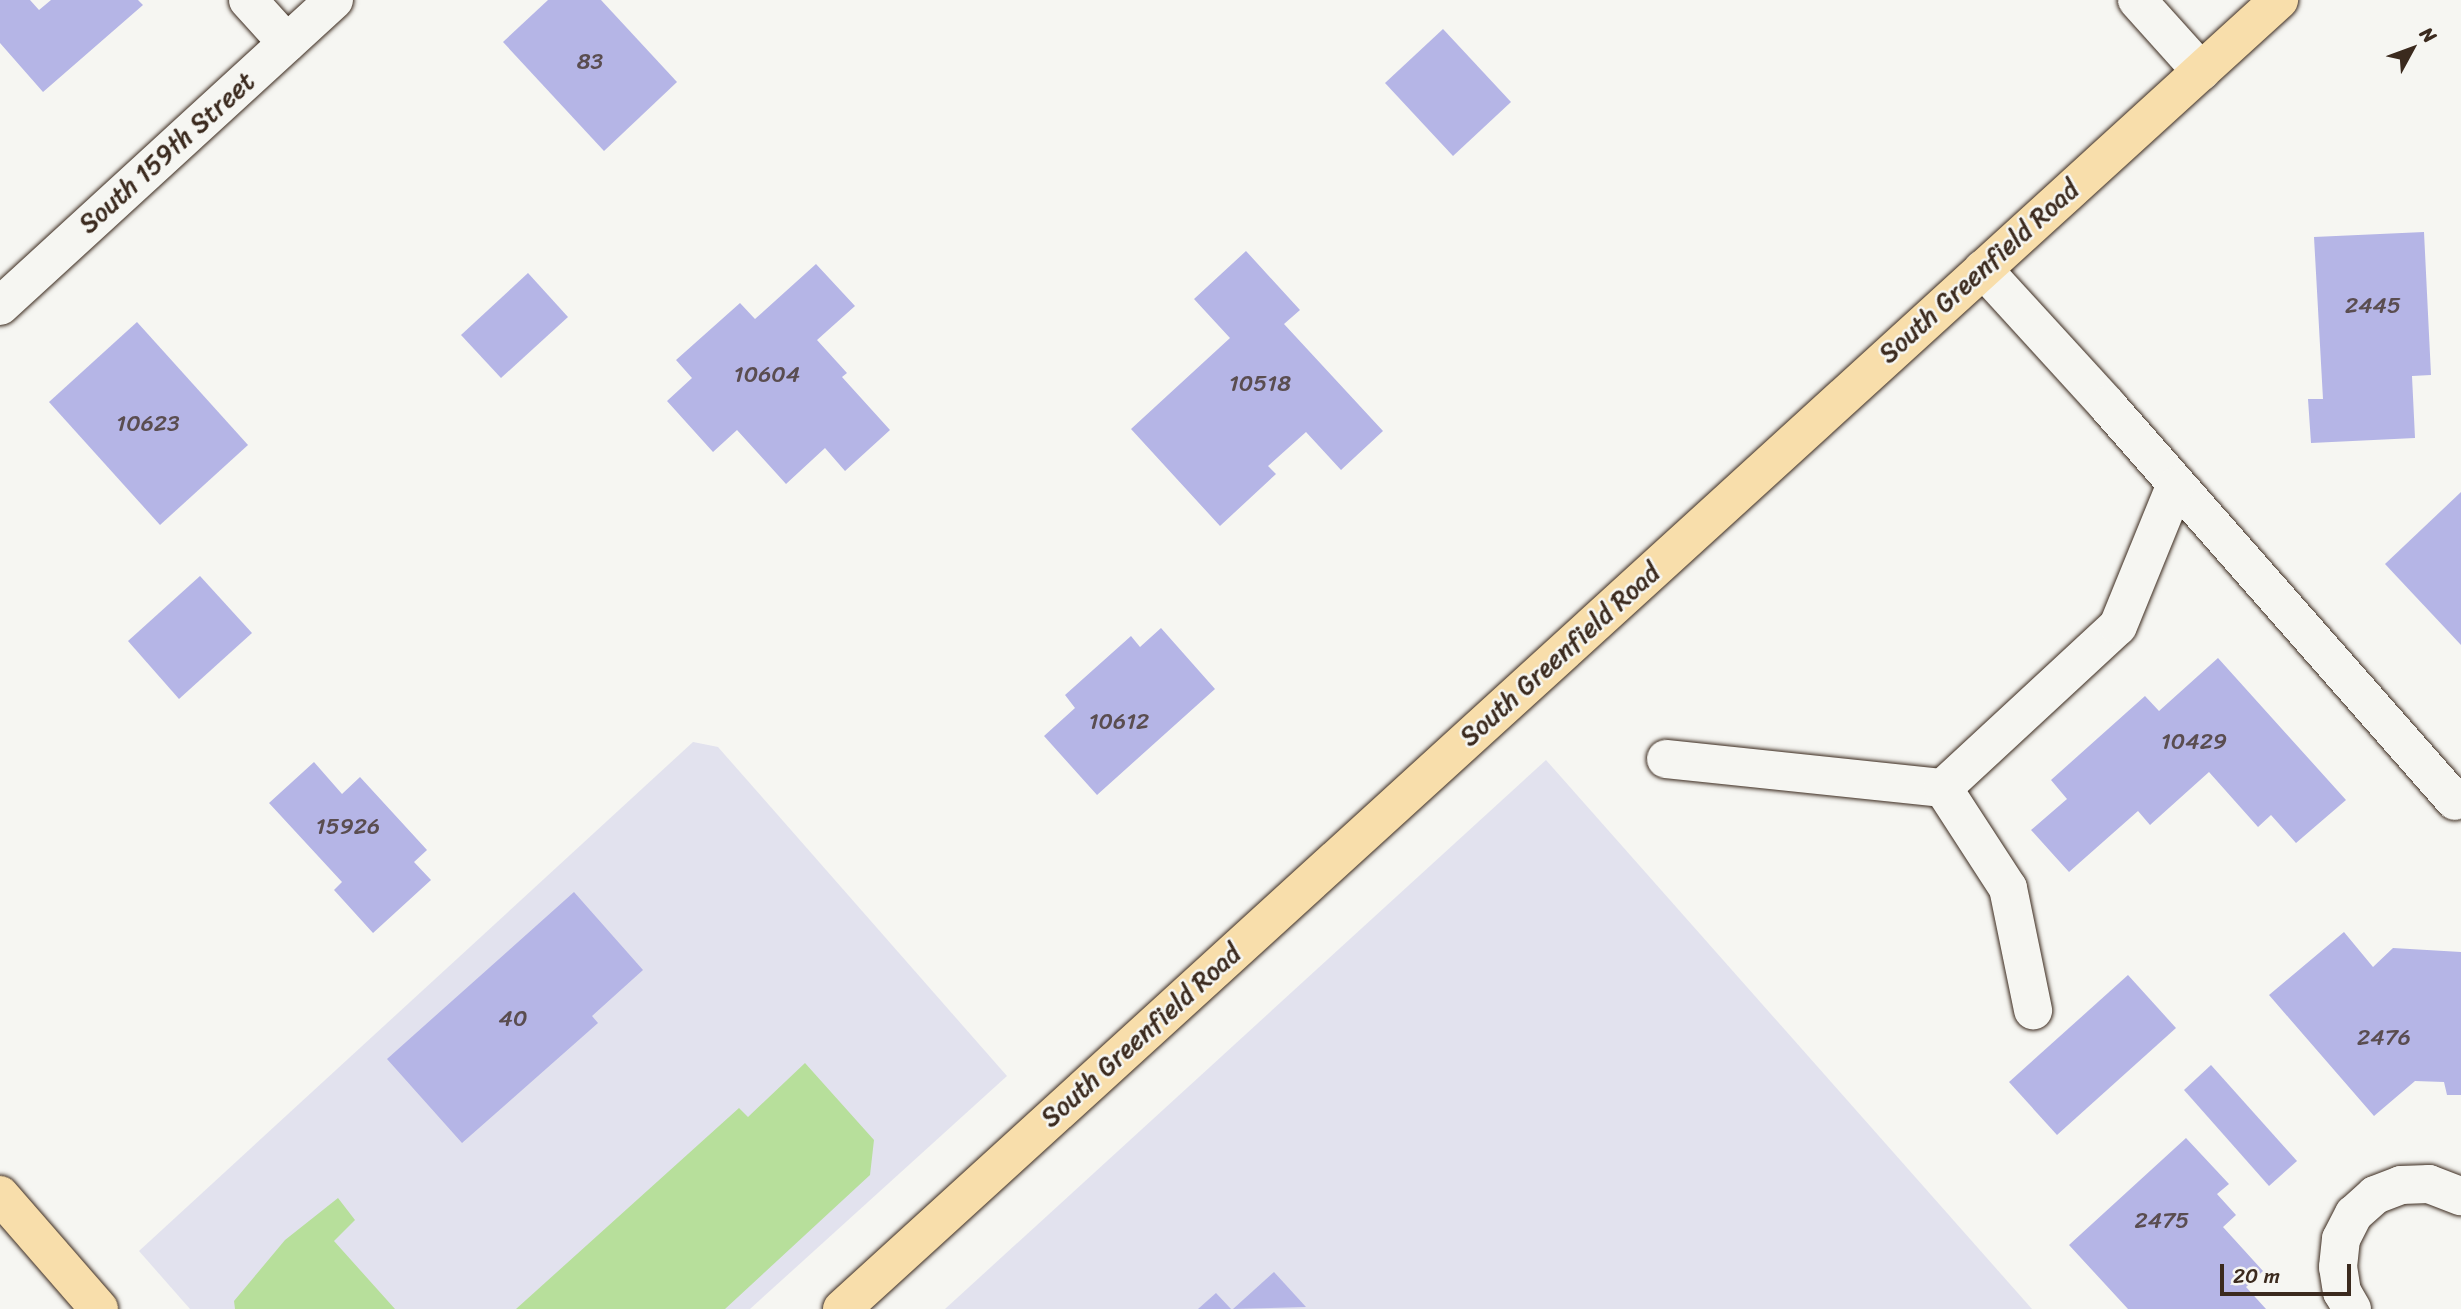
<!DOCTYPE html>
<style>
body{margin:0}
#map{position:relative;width:2461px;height:1309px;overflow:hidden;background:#f6f6f2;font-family:Sriracha,sans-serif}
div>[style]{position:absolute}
.built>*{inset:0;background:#e2e2ee}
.green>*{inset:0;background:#b7df9b}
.building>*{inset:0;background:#b5b5e6}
.roads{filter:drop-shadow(0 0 2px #3b2a1e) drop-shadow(0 0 2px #3b2a1e)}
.minor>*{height:38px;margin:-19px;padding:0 19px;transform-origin:19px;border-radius:19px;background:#f6f6f2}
.major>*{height:38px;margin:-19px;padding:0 19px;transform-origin:19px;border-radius:19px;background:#f8deab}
span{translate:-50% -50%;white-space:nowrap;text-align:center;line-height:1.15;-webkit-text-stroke:5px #f6f6f2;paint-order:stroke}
.number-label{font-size:23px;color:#5a4d50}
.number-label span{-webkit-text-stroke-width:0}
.street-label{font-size:26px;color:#3b2a1e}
.north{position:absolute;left:2377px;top:14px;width:70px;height:70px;-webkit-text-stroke:5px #f6f6f2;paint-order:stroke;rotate:49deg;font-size:19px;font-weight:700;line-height:28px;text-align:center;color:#3b2a1e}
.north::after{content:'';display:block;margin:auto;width:24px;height:32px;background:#3b2a1e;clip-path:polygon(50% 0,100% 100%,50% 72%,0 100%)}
.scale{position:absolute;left:2220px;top:1264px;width:131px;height:32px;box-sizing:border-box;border:4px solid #3b2a1e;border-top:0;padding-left:9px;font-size:21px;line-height:24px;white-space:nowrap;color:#3b2a1e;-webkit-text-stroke:5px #f6f6f2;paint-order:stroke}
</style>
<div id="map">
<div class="built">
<i style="clip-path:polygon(693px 742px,718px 747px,1007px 1076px,750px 1309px,190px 1309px,139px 1251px)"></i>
<i style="clip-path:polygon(1546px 760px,2032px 1309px,945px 1309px)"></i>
</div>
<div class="green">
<i style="clip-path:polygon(805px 1063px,874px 1140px,870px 1175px,725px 1309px,516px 1309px,739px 1108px,748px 1117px)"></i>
<i style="clip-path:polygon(338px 1198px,355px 1220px,334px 1241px,395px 1309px,235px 1309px,234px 1301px,285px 1240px)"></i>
</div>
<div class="building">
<i style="clip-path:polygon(0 0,30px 0,39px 10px,51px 0,138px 0,143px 5px,43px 92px,0 43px)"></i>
<i style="clip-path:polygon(548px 0,601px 0,677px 82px,604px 151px,503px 42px)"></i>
<i style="clip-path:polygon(1443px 29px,1511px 102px,1453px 156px,1385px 83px)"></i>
<i style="clip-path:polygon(2424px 232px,2431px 375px,2412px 376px,2415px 438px,2311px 443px,2308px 399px,2323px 399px,2314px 237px)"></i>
<i style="clip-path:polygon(1246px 251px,1300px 310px,1284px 324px,1383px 431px,1341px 470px,1306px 432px,1268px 466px,1276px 474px,1220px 526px,1131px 429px,1230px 338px,1194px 299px)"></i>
<i style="clip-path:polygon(816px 264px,855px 306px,817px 340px,847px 373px,842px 377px,890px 430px,845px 471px,825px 448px,786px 484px,737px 430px,713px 452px,667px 401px,692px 378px,676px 360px,740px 303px,755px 319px)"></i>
<i style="clip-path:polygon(528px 273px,568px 317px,501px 378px,461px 335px)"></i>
<i style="clip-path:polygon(137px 322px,248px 445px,160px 525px,49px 402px)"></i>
<i style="clip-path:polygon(2461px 492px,2461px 645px,2385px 564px)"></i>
<i style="clip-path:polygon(200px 576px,252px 633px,179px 699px,128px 641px)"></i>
<i style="clip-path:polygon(1161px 628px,1215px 689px,1097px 795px,1044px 736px,1075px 708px,1065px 695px,1131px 636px,1140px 647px)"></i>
<i style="clip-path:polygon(2218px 658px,2346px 800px,2296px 843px,2271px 815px,2258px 827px,2209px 772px,2150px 825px,2138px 811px,2069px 872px,2031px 830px,2067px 799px,2051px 780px,2145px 696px,2159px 711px)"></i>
<i style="clip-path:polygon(314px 762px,342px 794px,360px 777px,427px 850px,414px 862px,431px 880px,373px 933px,334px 890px,342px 882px,269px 803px)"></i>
<i style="clip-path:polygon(574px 892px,643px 970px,592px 1016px,598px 1023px,462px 1143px,387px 1059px)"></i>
<i style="clip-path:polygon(2344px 932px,2373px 967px,2393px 948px,2461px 952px,2461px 1095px,2447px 1095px,2444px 1082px,2415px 1081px,2374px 1116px,2269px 995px)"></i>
<i style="clip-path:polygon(2128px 975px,2176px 1028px,2057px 1135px,2009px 1082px)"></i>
<i style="clip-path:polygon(2211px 1065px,2297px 1161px,2269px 1186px,2184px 1090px)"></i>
<i style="clip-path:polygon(2186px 1138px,2229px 1184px,2217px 1194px,2236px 1215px,2223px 1227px,2263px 1271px,2246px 1287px,2266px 1309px,2128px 1309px,2069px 1245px)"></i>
<i style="clip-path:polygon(1274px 1272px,1306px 1307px,1233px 1309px)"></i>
<i style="clip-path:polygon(1216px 1293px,1231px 1309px,1198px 1309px)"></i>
</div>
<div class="roads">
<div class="minor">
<i style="left:248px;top:0;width:58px;rotate:47.8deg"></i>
<i style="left:2137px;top:0;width:96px;rotate:48deg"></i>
<i style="left:1983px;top:269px;width:184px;rotate:47.6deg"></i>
<i style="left:2107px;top:405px;width:527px;rotate:48.69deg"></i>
<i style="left:0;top:306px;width:453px;rotate:-42.5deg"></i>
<i style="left:1666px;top:759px;width:279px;rotate:6deg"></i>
<i style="left:1943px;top:788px;width:238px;rotate:-42.8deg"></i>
<i style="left:2118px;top:626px;width:151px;rotate:-67.8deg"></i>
<i style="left:1943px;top:788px;width:119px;rotate:57deg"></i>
<i style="left:2008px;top:888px;width:125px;rotate:78.4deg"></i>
<i style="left:2352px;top:1309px;width:20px;rotate:-120deg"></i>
<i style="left:2342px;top:1292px;width:25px;rotate:-99deg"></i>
<i style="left:2338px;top:1267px;width:28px;rotate:-84deg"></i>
<i style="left:2341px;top:1239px;width:28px;rotate:-63deg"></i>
<i style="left:2354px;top:1214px;width:28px;rotate:-42deg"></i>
<i style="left:2375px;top:1195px;width:28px;rotate:-21deg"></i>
<i style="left:2401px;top:1185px;width:28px;rotate:-2deg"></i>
<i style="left:2429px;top:1184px;width:34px;rotate:21deg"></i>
</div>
<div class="major">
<i style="left:0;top:1195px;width:151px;rotate:49deg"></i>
<i style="left:842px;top:1309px;width:1944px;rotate:-42.33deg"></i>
</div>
</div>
<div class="number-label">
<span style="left:590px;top:62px">83</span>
<span style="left:2373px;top:306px">2445</span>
<span style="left:767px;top:375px">10604</span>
<span style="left:1260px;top:384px">10518</span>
<span style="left:148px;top:424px">10623</span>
<span style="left:1119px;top:722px">10612</span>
<span style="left:2194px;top:742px">10429</span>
<span style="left:348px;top:827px">15926</span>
<span style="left:513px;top:1019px">40</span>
<span style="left:2384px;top:1038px">2476</span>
<span style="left:2162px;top:1221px">2475</span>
</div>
<div class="street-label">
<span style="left:167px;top:153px;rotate:-42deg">South 159th Street</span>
<span style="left:1979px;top:272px;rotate:-42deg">South Greenfield Road</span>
<span style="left:1560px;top:655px;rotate:-42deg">South Greenfield Road</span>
<span style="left:1141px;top:1036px;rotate:-42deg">South Greenfield Road</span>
</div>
<div class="north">N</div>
<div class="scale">20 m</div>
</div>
